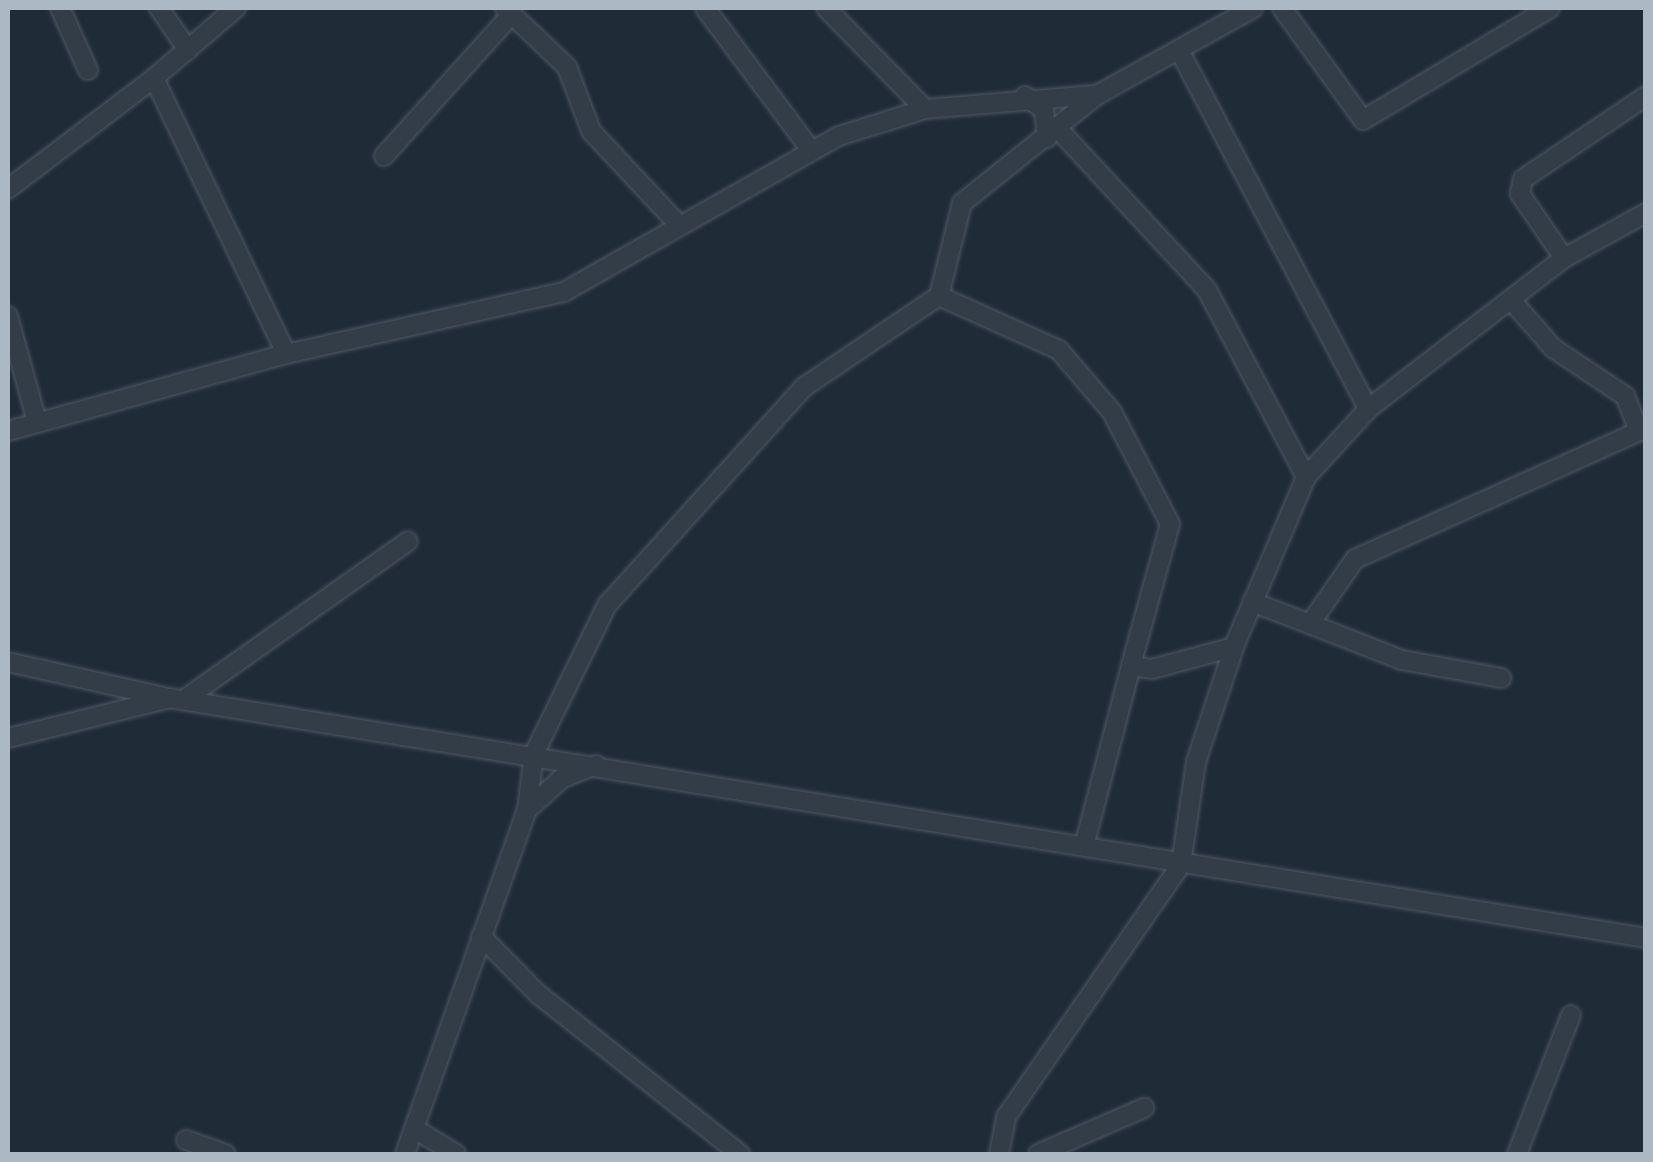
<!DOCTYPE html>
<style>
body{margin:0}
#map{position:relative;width:1653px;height:1162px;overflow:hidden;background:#202b38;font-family:"PT Sans Narrow",sans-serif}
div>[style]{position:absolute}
.roads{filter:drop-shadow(0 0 2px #4e5863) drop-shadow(0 0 2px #4e5863)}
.minor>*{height:18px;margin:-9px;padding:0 9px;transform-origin:9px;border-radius:9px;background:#333d48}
span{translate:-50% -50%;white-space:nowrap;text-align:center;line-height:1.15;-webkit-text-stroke:10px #19222d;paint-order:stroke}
.frame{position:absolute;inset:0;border:10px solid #adb8c5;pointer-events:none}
</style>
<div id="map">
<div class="roads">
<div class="minor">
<i style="left:60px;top:8px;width:68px;rotate:65.7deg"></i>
<i style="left:159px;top:8px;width:51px;rotate:55.4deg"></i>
<i style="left:236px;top:8px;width:108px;rotate:139.5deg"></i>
<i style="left:154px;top:78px;width:306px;rotate:64.4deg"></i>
<i style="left:505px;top:8px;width:86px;rotate:43.6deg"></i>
<i style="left:567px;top:67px;width:68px;rotate:69.4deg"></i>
<i style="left:591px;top:131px;width:127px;rotate:46.9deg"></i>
<i style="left:705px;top:8px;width:176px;rotate:53.3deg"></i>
<i style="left:826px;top:8px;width:141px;rotate:45.6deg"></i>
<i style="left:1282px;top:8px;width:138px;rotate:54.1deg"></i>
<i style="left:1363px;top:120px;width:218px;rotate:-30.9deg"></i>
<i style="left:1179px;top:50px;width:406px;rotate:62.2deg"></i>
<i style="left:1025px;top:96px;width:24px;rotate:36deg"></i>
<i style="left:1044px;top:110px;width:28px;rotate:84deg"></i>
<i style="left:1059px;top:130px;width:218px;rotate:47.2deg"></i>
<i style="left:1207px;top:290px;width:212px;rotate:62.1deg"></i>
<i style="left:1306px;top:477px;width:185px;rotate:113deg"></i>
<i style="left:1234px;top:647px;width:85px;rotate:165deg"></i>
<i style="left:1152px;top:669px;width:21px;rotate:-172deg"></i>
<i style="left:1131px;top:666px;width:183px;rotate:104.6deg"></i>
<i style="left:384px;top:156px;width:190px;rotate:-48deg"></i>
<i style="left:8px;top:189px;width:183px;rotate:-37.2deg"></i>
<i style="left:1564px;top:258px;width:78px;rotate:-124.5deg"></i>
<i style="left:1520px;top:194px;width:15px;rotate:-79deg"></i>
<i style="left:1523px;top:179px;width:148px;rotate:-34deg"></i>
<i style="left:939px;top:296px;width:132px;rotate:24.2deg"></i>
<i style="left:1059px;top:350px;width:82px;rotate:49.5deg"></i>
<i style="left:1112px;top:412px;width:126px;rotate:62.6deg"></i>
<i style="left:1170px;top:524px;width:147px;rotate:105.4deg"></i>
<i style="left:1511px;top:300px;width:64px;rotate:48.8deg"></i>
<i style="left:1553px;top:348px;width:87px;rotate:33.7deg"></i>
<i style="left:1625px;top:396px;width:37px;rotate:68deg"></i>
<i style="left:8px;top:316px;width:110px;rotate:74.7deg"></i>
<i style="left:8px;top:431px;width:288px;rotate:-15.5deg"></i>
<i style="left:286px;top:354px;width:285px;rotate:-12.6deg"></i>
<i style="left:564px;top:292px;width:316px;rotate:-29.6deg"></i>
<i style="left:839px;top:136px;width:90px;rotate:-17.4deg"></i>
<i style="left:925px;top:109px;width:173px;rotate:-4.7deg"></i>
<i style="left:1097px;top:95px;width:179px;rotate:-29.1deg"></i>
<i style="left:1306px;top:477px;width:92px;rotate:-47.6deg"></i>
<i style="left:1368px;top:409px;width:247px;rotate:-37.6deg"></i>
<i style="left:1564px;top:258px;width:94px;rotate:-28.8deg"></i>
<i style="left:1252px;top:602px;width:62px;rotate:20.8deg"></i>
<i style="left:1310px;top:624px;width:79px;rotate:-55.3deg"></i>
<i style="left:1355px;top:559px;width:319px;rotate:-24.2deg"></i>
<i style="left:1310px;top:624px;width:99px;rotate:21.4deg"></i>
<i style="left:1402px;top:660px;width:101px;rotate:10.3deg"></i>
<i style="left:8px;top:662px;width:165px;rotate:12.6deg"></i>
<i style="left:169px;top:698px;width:1496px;rotate:9.23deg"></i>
<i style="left:185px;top:699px;width:273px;rotate:-35.3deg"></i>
<i style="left:8px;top:738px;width:164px;rotate:-13.8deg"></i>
<i style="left:527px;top:810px;width:46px;rotate:-42.4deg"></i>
<i style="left:561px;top:779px;width:38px;rotate:-22deg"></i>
<i style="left:481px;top:936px;width:81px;rotate:45.5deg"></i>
<i style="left:538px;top:994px;width:258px;rotate:38.4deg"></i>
<i style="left:415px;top:1129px;width:48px;rotate:31.4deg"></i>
<i style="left:186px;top:1140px;width:42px;rotate:19.3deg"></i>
<i style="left:405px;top:1154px;width:365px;rotate:-70.5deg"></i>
<i style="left:527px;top:810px;width:56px;rotate:-82.9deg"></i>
<i style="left:534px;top:754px;width:166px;rotate:-63.9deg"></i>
<i style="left:607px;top:605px;width:294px;rotate:-47.9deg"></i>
<i style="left:804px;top:387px;width:163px;rotate:-34deg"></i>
<i style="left:939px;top:296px;width:96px;rotate:-76.1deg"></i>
<i style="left:962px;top:203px;width:173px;rotate:-38.7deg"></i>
<i style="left:999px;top:1154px;width:38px;rotate:-79deg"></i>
<i style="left:1006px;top:1117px;width:308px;rotate:-55.3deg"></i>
<i style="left:1181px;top:864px;width:103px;rotate:-81.6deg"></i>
<i style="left:1196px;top:762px;width:121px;rotate:-71.7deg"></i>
<i style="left:1038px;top:1154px;width:116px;rotate:-23.5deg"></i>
<i style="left:1517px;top:1154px;width:149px;rotate:-68.8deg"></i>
</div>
</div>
<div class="frame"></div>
</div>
